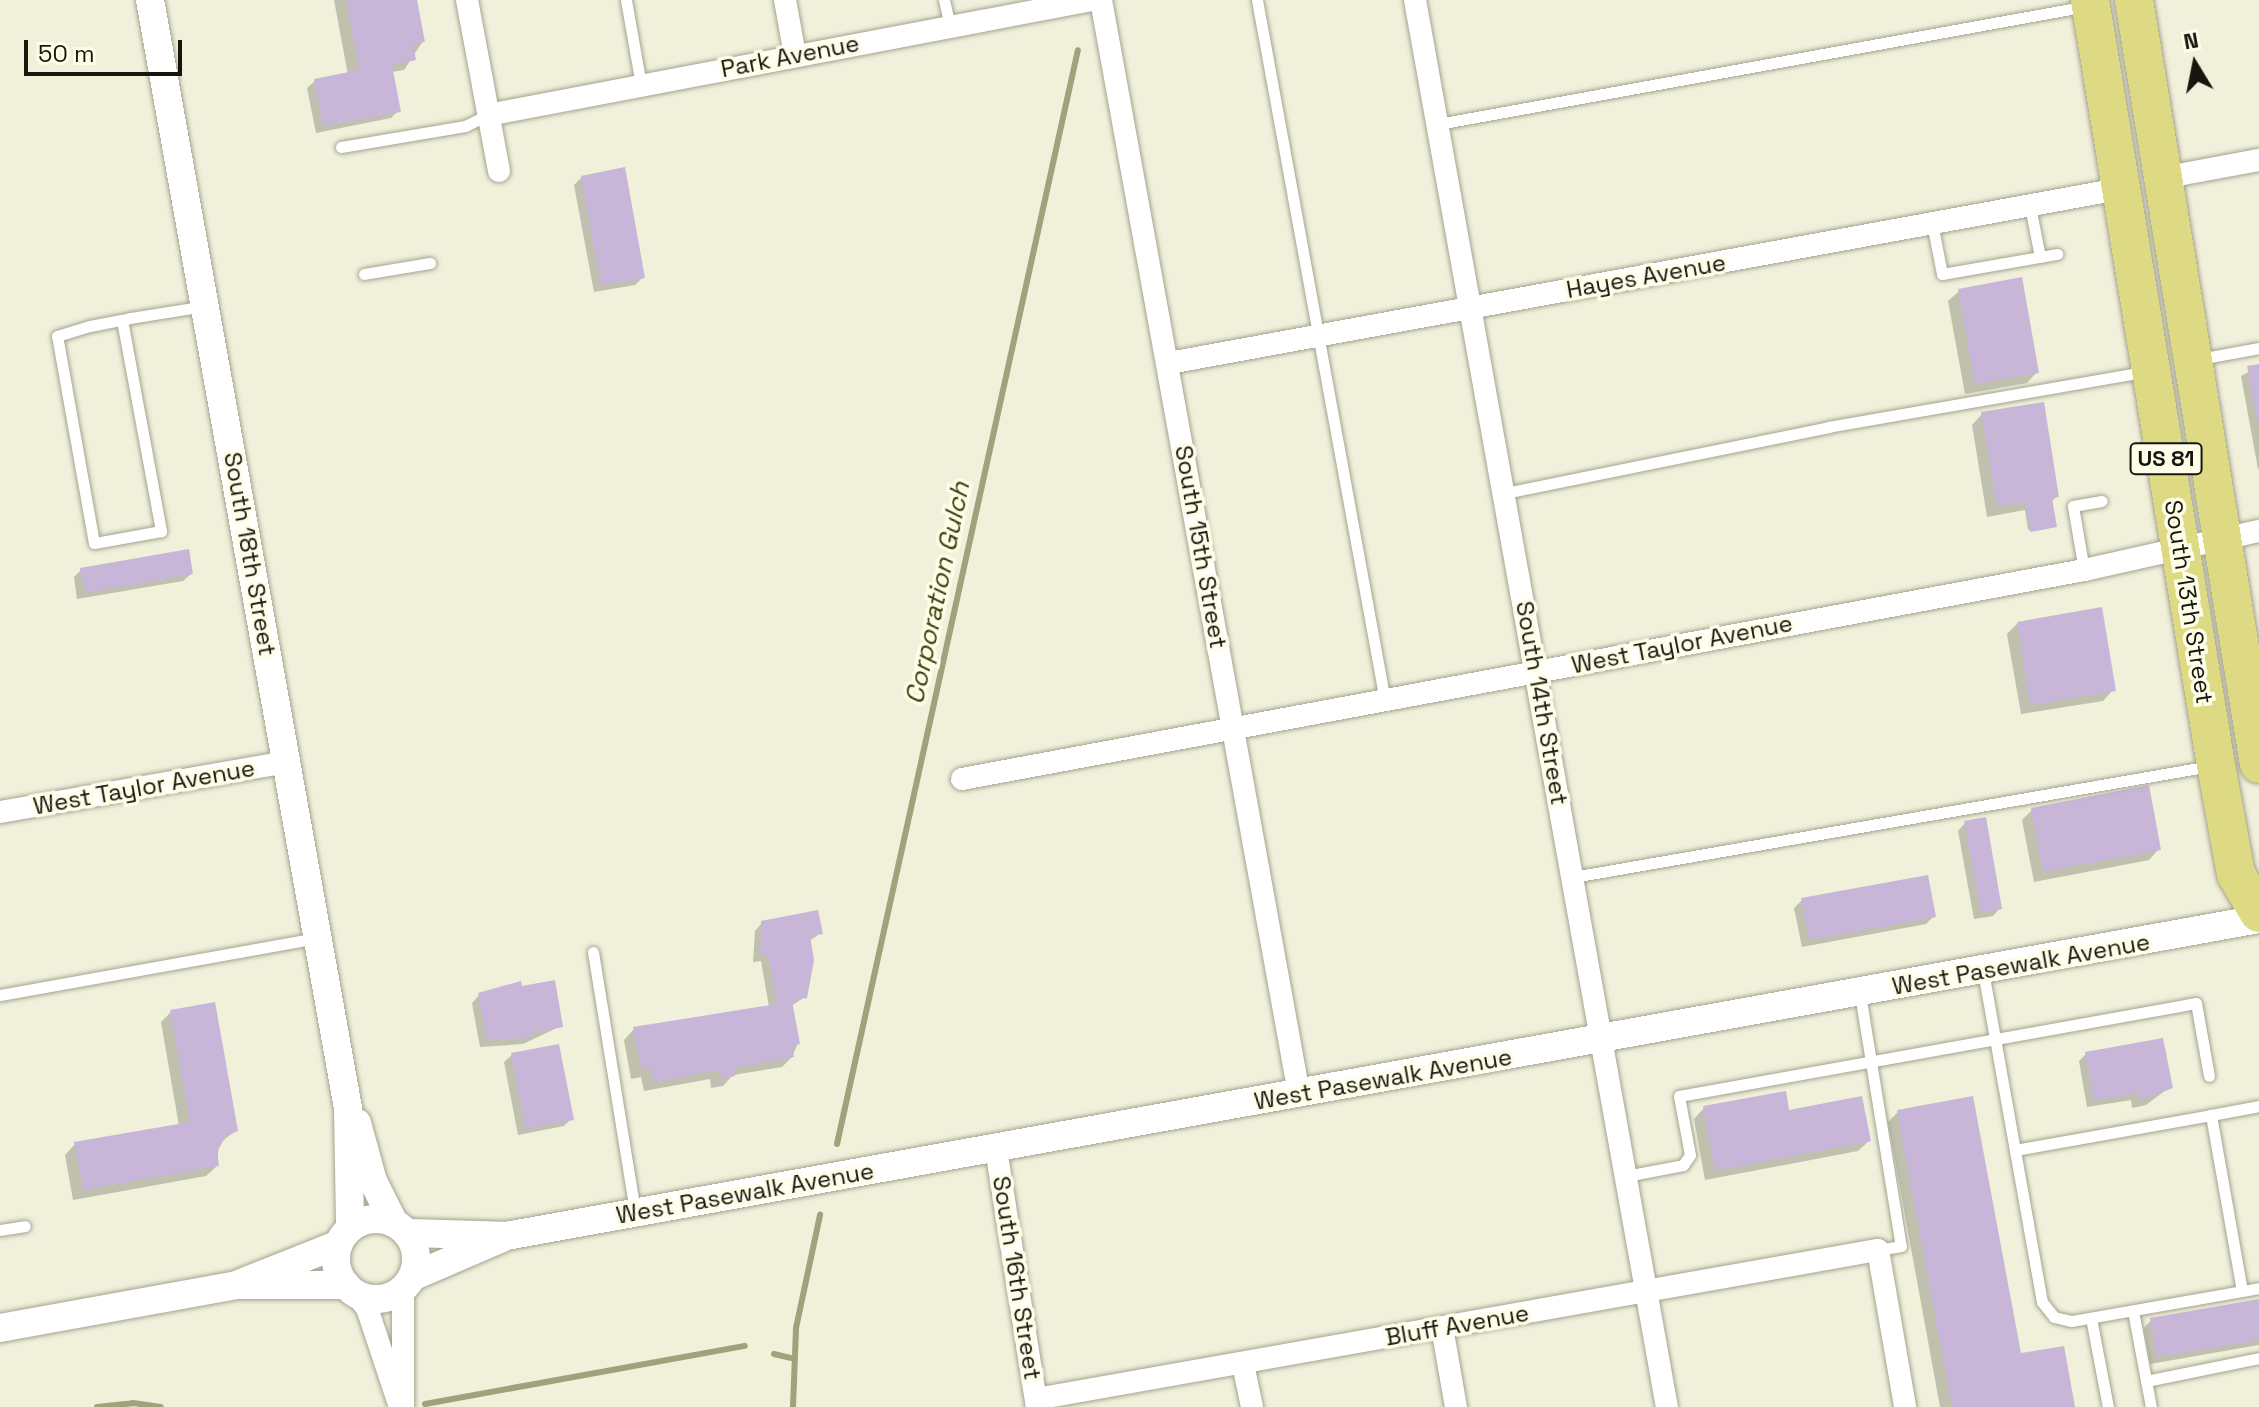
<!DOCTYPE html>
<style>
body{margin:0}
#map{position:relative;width:2259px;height:1407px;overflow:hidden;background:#f0f0db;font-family:"Space Grotesk",sans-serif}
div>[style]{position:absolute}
.shadow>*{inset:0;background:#0003}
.stream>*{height:6px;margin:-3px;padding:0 3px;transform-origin:3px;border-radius:3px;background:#a1a17c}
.building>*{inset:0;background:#c7b6d8}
.roads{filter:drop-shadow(0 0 2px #a4a390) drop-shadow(0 0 2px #a4a390)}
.service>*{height:11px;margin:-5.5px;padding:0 5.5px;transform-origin:5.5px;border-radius:5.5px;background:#fff}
.minor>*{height:22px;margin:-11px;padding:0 11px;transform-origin:11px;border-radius:11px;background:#fff}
.tertiary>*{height:28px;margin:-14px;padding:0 14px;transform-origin:14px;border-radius:14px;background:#fff}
.tertiary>.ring{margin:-14px;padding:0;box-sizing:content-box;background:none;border:28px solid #fff;border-radius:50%}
.trunk>*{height:38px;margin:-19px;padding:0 19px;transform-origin:19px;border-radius:19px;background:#deda84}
span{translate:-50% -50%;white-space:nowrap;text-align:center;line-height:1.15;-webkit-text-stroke:7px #fdfde8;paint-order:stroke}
.shield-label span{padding:2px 6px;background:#fdfde8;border:2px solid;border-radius:6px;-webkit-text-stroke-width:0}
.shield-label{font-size:22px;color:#16160f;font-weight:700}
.street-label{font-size:24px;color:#16160f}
.water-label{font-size:26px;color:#3e3c0d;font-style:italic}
.north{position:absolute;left:2155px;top:24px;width:80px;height:80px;-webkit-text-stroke:6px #fdfde8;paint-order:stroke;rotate:350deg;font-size:22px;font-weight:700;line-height:32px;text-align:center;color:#16160f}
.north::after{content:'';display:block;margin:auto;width:28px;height:36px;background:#16160f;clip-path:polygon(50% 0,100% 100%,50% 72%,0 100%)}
.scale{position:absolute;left:24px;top:40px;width:158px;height:36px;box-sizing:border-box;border:4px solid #16160f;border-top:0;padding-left:10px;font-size:24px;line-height:28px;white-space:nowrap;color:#16160f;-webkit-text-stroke:6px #fdfde8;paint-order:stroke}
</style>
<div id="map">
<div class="shadow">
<i style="clip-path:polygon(334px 0,415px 0,423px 41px,404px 70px,391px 72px,398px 111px,391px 118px,316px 133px,307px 88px,315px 81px,348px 75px)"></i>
<i style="clip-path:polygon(582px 177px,643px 277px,635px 285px,594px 292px,574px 185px)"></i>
<i style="clip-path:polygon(1959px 291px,2037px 372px,2027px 383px,1965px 394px,1948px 301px)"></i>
<i style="clip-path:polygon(2259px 366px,2259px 469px,2258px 469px,2241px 376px)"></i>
<i style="clip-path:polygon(1982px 414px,2057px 496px,2051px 502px,2055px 525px,2028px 530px,2025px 510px,1987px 517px,1972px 425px)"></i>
<i style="clip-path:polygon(81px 570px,191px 574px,183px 581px,77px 599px,74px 577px)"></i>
<i style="clip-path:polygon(2017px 624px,2113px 690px,2103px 701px,2021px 714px,2007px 634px)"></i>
<i style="clip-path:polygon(2032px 810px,2159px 849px,2149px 860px,2034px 882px,2022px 820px)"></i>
<i style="clip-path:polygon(1965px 823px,2000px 908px,1993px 916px,1974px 919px,1958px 831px)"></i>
<i style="clip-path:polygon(1802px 900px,1934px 916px,1926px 924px,1802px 947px,1794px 908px)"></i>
<i style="clip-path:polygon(762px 923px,821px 933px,809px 941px,805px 997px,791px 1006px,798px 1043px,792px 1057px,782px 1067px,733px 1075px,723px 1086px,711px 1088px,710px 1079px,644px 1091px,641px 1077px,631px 1079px,624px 1040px,634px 1029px,769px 1007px,761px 961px,753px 962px,755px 931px)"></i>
<i style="clip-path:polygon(521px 988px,561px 1026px,523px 1044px,480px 1047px,472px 1003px,479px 995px)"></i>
<i style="clip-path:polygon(171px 1012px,236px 1130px,219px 1144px,217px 1166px,206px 1176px,73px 1200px,65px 1155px,75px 1144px,179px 1126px,161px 1022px)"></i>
<i style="clip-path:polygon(2086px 1054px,2170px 1087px,2146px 1105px,2132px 1108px,2131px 1100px,2087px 1107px,2079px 1061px)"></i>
<i style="clip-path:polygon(512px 1055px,571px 1119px,564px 1126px,518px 1135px,504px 1062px)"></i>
<i style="clip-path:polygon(1704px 1108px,1788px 1112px,1869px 1141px,1858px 1151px,1705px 1180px,1694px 1119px)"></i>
<i style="clip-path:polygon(1898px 1112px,2019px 1355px,2073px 1407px,1940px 1407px,1888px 1122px)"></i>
<i style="clip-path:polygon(2259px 1301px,2259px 1345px,2150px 1364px,2144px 1328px,2151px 1320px)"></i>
</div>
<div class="stream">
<i style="left:837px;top:1144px;width:1120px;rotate:-77.58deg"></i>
<i style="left:774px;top:1354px;width:18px;rotate:13deg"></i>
<i style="left:425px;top:1404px;width:325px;rotate:-10.3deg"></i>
<i style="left:97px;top:1407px;width:36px;rotate:-6deg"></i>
<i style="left:133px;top:1403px;width:28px;rotate:8deg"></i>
<i style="left:793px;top:1407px;width:79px;rotate:-87.8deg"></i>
<i style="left:796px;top:1328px;width:116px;rotate:-78deg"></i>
</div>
<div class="building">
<i style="clip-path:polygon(346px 0,417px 0,425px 42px,413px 44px,416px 60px,392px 65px,401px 112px,323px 126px,314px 79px,359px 70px)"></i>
<i style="clip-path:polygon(625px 167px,645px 278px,601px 286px,581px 176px)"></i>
<i style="clip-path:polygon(2022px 277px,2039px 373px,1975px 384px,1958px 289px)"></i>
<i style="clip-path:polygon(2259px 364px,2259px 420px,2257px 420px,2247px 366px)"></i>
<i style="clip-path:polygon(2044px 402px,2059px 497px,2052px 498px,2057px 527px,2030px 532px,2025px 502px,1997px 507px,1981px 412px)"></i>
<i style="clip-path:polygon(189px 549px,193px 574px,85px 593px,80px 568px)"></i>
<i style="clip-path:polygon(2102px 607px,2116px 691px,2030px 705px,2017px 622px)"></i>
<i style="clip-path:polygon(2149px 785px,2161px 850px,2043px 872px,2031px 808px)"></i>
<i style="clip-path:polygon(1986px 817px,2002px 909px,1981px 913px,1964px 821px)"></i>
<i style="clip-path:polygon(1928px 875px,1936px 917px,1809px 940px,1801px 898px)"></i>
<i style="clip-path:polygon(818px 910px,823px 934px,810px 936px,814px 960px,807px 998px,792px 1001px,800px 1044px,792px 1045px,794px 1057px,734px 1068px,735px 1076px,721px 1079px,720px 1070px,654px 1082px,651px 1068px,641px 1070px,633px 1027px,777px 1004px,768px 955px,760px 956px,761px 921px)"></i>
<i style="clip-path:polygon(555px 980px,563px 1027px,531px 1033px,532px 1037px,487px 1041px,478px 993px,521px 981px,522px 986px)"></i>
<i style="clip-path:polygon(215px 1002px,238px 1131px,225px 1137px,217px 1152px,219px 1166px,83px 1190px,74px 1142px,190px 1122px,170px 1010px)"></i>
<i style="clip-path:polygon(2163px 1038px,2173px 1088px,2139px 1101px,2138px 1093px,2094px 1101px,2085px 1052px)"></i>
<i style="clip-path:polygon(559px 1044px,574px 1120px,525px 1129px,511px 1053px)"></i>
<i style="clip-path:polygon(1786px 1091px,1789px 1110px,1862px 1096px,1871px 1141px,1715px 1171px,1703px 1106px)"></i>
<i style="clip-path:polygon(1973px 1096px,2021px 1353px,2064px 1346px,2075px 1407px,1952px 1407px,1897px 1110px)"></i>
<i style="clip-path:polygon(2259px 1299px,2259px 1340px,2157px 1357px,2150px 1318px)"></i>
</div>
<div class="roads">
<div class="service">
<i style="left:626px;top:0;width:86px;rotate:80deg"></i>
<i style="left:944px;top:0;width:27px;rotate:77deg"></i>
<i style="left:1257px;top:0;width:713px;rotate:79.65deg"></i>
<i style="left:1438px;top:124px;width:660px;rotate:-10.3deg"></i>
<i style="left:341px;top:147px;width:126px;rotate:-9.6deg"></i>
<i style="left:465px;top:126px;width:25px;rotate:-26deg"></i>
<i style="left:2030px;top:206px;width:52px;rotate:78.9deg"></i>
<i style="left:1932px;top:223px;width:52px;rotate:78.9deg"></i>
<i style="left:1942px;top:274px;width:117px;rotate:-9.9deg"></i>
<i style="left:364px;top:274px;width:67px;rotate:-9.5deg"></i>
<i style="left:122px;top:320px;width:215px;rotate:79.5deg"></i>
<i style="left:161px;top:531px;width:68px;rotate:169.8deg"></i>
<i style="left:94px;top:543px;width:210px;rotate:-100.1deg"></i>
<i style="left:57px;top:336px;width:34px;rotate:-17deg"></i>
<i style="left:90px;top:326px;width:33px;rotate:-11deg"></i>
<i style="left:122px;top:320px;width:8px;rotate:-14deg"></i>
<i style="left:130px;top:318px;width:76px;rotate:-9.1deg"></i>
<i style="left:2199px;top:359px;width:61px;rotate:-10.4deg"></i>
<i style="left:1505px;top:493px;width:330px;rotate:-11.5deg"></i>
<i style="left:1828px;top:427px;width:321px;rotate:-9.9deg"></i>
<i style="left:2084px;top:570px;width:65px;rotate:-99.8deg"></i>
<i style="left:2073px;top:506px;width:29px;rotate:-10deg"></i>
<i style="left:1573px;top:877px;width:647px;rotate:-9.88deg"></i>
<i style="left:593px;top:952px;width:262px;rotate:80.8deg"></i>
<i style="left:1983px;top:971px;width:336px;rotate:79.9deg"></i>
<i style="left:2042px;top:1302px;width:19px;rotate:51deg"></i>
<i style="left:2054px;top:1317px;width:18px;rotate:13deg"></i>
<i style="left:2072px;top:1321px;width:190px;rotate:-10deg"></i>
<i style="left:1860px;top:994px;width:255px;rotate:80.8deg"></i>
<i style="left:1901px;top:1246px;width:23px;rotate:170deg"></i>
<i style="left:0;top:995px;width:322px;rotate:-10.2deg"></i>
<i style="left:2015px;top:1150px;width:199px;rotate:-10.1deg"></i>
<i style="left:1626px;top:1176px;width:58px;rotate:-10.9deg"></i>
<i style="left:1683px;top:1165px;width:12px;rotate:-55deg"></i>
<i style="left:1690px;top:1155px;width:60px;rotate:-100.6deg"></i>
<i style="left:1679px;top:1096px;width:525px;rotate:-10.2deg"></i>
<i style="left:2196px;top:1003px;width:74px;rotate:79.9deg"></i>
<i style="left:0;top:1230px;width:25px;rotate:-9deg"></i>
<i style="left:2242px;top:1291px;width:179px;rotate:-100deg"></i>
<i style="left:2211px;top:1115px;width:49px;rotate:-10.6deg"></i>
<i style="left:2133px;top:1311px;width:98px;rotate:79.4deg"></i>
<i style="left:2091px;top:1318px;width:91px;rotate:79.2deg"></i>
<i style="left:2146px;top:1381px;width:115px;rotate:-11.5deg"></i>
</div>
<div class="minor">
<i style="left:467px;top:0;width:174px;rotate:79.4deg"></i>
<i style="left:785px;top:0;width:56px;rotate:79.7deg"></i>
<i style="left:1101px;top:0;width:1112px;rotate:79.74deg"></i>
<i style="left:1415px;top:0;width:1429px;rotate:79.85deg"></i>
<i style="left:488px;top:115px;width:615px;rotate:-10.78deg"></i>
<i style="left:2167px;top:177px;width:94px;rotate:-10.5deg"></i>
<i style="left:1169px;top:363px;width:971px;rotate:-10.38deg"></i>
<i style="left:962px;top:779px;width:1141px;rotate:-10.55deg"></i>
<i style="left:2084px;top:570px;width:179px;rotate:-12.6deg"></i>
<i style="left:0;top:812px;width:291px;rotate:-9.9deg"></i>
<i style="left:996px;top:1149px;width:261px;rotate:81deg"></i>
<i style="left:403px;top:1289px;width:118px;rotate:90deg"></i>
<i style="left:356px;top:1294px;width:18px;rotate:52deg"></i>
<i style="left:367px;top:1308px;width:104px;rotate:71.6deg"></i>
<i style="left:1442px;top:1327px;width:81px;rotate:80.1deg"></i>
<i style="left:1243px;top:1364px;width:44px;rotate:78.2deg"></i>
<i style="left:1036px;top:1399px;width:855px;rotate:-10.04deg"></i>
<i style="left:1878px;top:1250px;width:159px;rotate:80.2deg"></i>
</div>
<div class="tertiary">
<i style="left:150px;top:0;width:1126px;rotate:79.87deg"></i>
<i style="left:348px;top:1108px;width:120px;rotate:89deg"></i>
<i style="left:357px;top:1123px;width:60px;rotate:74.6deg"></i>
<i style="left:373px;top:1181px;width:47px;rotate:63.4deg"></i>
<i class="ring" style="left:336px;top:1219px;width:52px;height:52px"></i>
<i style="left:407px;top:1233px;width:99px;rotate:1.7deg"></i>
<i style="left:506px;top:1236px;width:1781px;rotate:-10.25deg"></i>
<i style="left:412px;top:1277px;width:98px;rotate:-23.4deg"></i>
<i style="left:241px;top:1283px;width:105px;rotate:-21.7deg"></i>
<i style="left:0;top:1328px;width:241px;rotate:-10.3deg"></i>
<i style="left:237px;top:1285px;width:109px"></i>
</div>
<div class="trunk">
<i style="left:2090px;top:0;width:775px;rotate:80.65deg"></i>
<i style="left:2216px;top:765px;width:111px;rotate:79.6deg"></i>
<i style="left:2236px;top:874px;width:45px;rotate:59.5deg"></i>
<i style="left:2134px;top:0;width:774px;rotate:80.71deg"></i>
</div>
</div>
<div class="shield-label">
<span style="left:2166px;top:459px">US 81</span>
</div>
<div class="street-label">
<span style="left:790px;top:56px;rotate:-11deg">Park Avenue</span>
<span style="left:1646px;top:276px;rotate:-10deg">Hayes Avenue</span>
<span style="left:1201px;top:547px;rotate:80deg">South 15th Street</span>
<span style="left:250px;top:554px;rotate:80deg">South 18th Street</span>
<span style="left:2189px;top:602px;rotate:81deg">South 13th Street</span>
<span style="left:1682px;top:644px;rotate:-11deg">West Taylor Avenue</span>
<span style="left:1542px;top:703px;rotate:80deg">South 14th Street</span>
<span style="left:144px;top:787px;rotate:-10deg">West Taylor Avenue</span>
<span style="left:2021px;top:964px;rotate:-10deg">West Pasewalk Avenue</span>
<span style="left:1383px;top:1079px;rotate:-10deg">West Pasewalk Avenue</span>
<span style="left:745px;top:1193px;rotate:-10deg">West Pasewalk Avenue</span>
<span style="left:1017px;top:1278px;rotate:81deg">South 16th Street</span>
<span style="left:1457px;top:1325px;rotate:-10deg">Bluff Avenue</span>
</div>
<div class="water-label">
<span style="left:938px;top:593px;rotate:-78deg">Corporation Gulch</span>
</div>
<div class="north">N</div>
<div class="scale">50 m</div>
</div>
